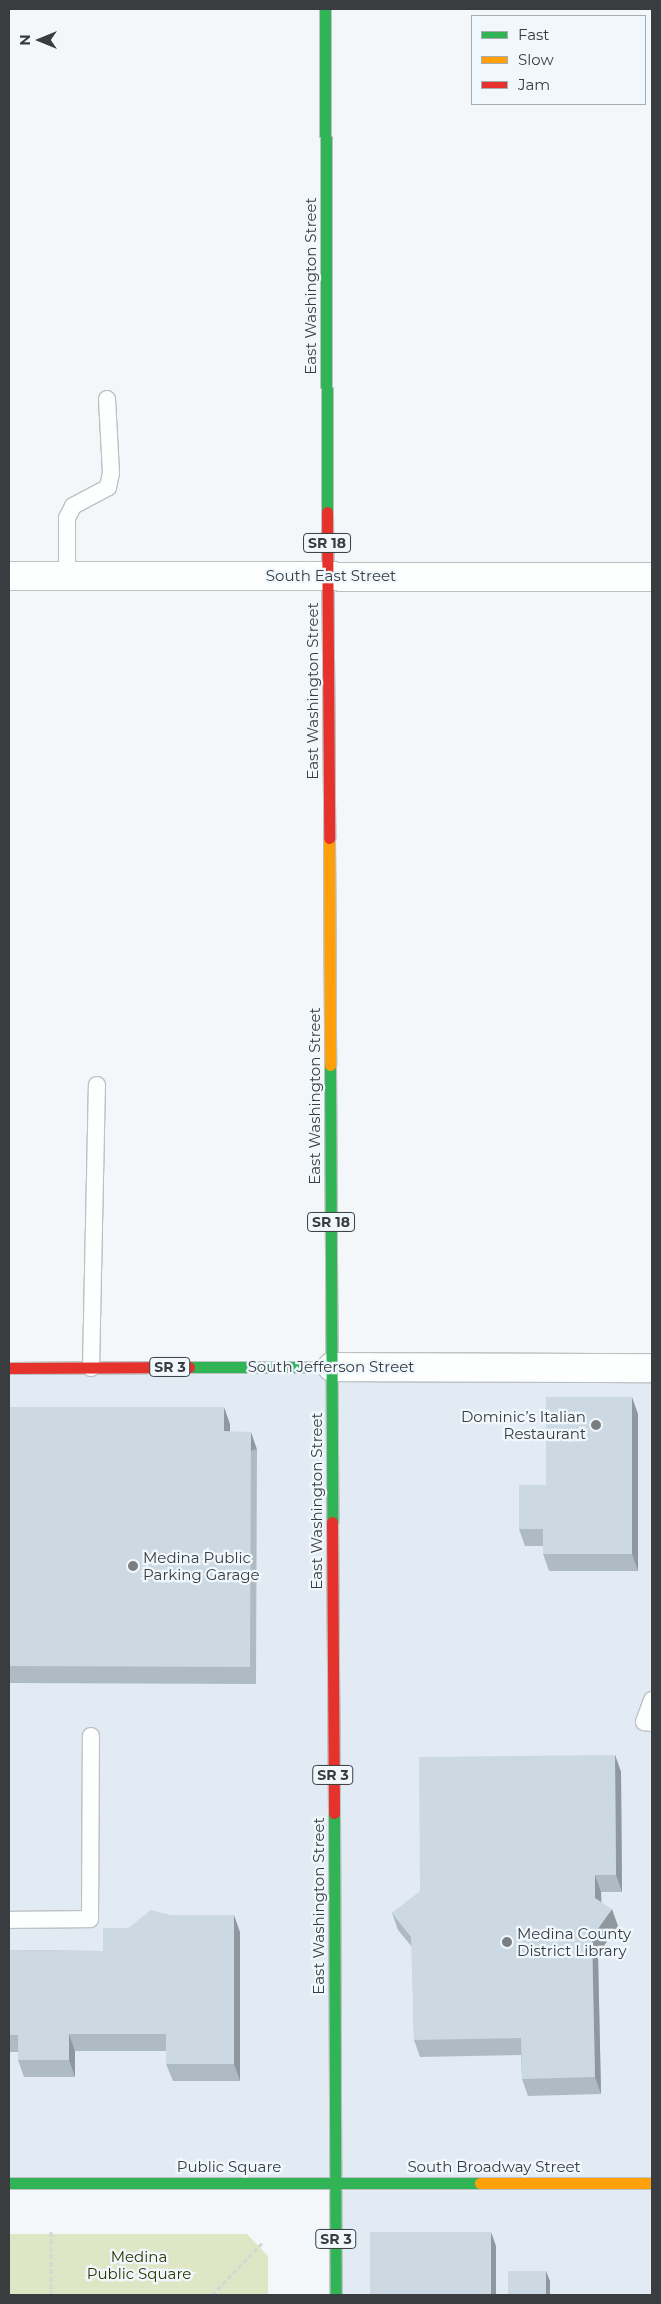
<!DOCTYPE html>
<meta charset="utf-8">
<style>
body{margin:0}
#map{position:relative;width:661px;height:2304px;overflow:hidden;background:#f4f7fa;font-family:Montserrat,sans-serif}
div>[style]{position:absolute}
.built>*{inset:0;background:#e2ebf3}
.green>*{inset:0;background:#dfe6c5}
.path>*{height:3px;margin-top:-1.5px;transform-origin:0;background:repeating-linear-gradient(90deg,#d5d6d6 0 5px,transparent 0 7.5px)}
.roads{filter:drop-shadow(1px 0 #bec1c4) drop-shadow(-1px 0 #bec1c4) drop-shadow(0 1px #bec1c4) drop-shadow(0 -1px #bec1c4)}
.lane>*{height:16px;margin:-8px;padding:0 8px;transform-origin:8px;border-radius:8px;background:#fdfefe}
.street>*{height:28px;margin:-14px;padding:0 14px;transform-origin:14px;border-radius:14px;background:#fdfefe}
.fast>*{height:11px;margin:-5.5px;padding:0 5.5px;transform-origin:5.5px;border-radius:5.5px;background:#30b455}
.slow>*{height:11px;margin:-5.5px;padding:0 5.5px;transform-origin:5.5px;border-radius:5.5px;background:#ff9f0a}
.jam>*{height:11px;margin:-5.5px;padding:0 5.5px;transform-origin:5.5px;border-radius:5.5px;background:#e5322d}
.wall>*{inset:0;background:#afbbc3}
.shaded-wall>*{inset:0;background:#8f989f;transform-origin:0 0}
.building>*{inset:0;background:#ccd9e3;transform-origin:0 0}
.dots>*{width:14px;height:14px;translate:-50% -50%;box-sizing:border-box;border:2px solid #f0f8fe;border-radius:50%}
span{translate:-50% -50%;white-space:nowrap;text-align:center;line-height:1.15;-webkit-text-stroke:4.5px #f0f8fe;paint-order:stroke}
.shield-label span{padding:1px 4px;background:#f0f8fe;border:1px solid;border-radius:4px;-webkit-text-stroke-width:0}
.shield-label{font-size:14px;color:#3a3d40;font-weight:700}
.street-label{font-size:15px;color:#3a3d40}
.poi-label{font-size:15px;color:#3a3d40}
.right{translate:-100% -50%;text-align:right}
.left{translate:0 -50%;text-align:left}
.park-label{font-size:15px;color:#313702}
.frame{position:absolute;inset:0;border:10px solid #3a3d40;pointer-events:none}
.legend{position:absolute;left:471px;top:15px;width:175px;height:90px;box-sizing:border-box;background:#f0f8fe;border:1px solid #a7adb2;margin:0;padding:6px 9px;list-style:none;font-size:15px;color:#3a3d40}
.legend li{display:flex;align-items:center;gap:10px;height:25px}
.legend b{width:25px;border:1px solid #a7adb2}
.north{position:absolute;left:15px;top:15px;width:50px;height:50px;-webkit-text-stroke:4px #f0f8fe;paint-order:stroke;rotate:270deg;font-size:14px;font-weight:700;line-height:20px;text-align:center;color:#3a3d40}
.north::after{content:'';display:block;margin:auto;width:18px;height:22px;background:#3a3d40;clip-path:polygon(50% 0,100% 100%,50% 72%,0 100%)}
</style>
<div id="map">
<div class="built">
<i style="clip-path:polygon(9px 1368px,652px 1368px,652px 2295px,336px 2295px,335px 2183px,9px 2183px)"></i>
</div>
<div class="green">
<i style="clip-path:polygon(9px 2234px,247px 2234px,268px 2256px,268px 2295px,9px 2295px)"></i>
</div>
<div class="path">
<i style="left:51px;top:2231px;width:64px;rotate:90deg"></i>
<i style="left:212px;top:2295px;width:72px;rotate:-46.1deg"></i>
</div>
<div class="roads">
<div class="lane">
<i style="left:67px;top:576px;width:58px;rotate:-90deg"></i>
<i style="left:67px;top:518px;width:13px;rotate:-63deg"></i>
<i style="left:73px;top:506px;width:40px;rotate:-28deg"></i>
<i style="left:108px;top:487px;width:14px;rotate:-78deg"></i>
<i style="left:111px;top:473px;width:74px;rotate:-93.1deg"></i>
<i style="left:91px;top:1368px;width:283px;rotate:-88.8deg"></i>
<i style="left:652px;top:1700px;width:23px;rotate:110deg"></i>
<i style="left:644px;top:1722px;width:8px;rotate:7deg"></i>
<i style="left:9px;top:1920px;width:81px;rotate:-0.7deg"></i>
<i style="left:90px;top:1919px;width:183px;rotate:-89.7deg"></i>
</div>
<div class="street">
<i style="left:9px;top:576px;width:643px;rotate:0.09deg"></i>
<i style="left:332px;top:1367px;width:320px;rotate:0.2deg"></i>
</div>
<div class="fast">
<i style="left:325px;top:9px;width:503px;rotate:89.77deg"></i>
<i style="left:330px;top:1065px;width:457px;rotate:89.7deg"></i>
<i style="left:189px;top:1367px;width:143px"></i>
<i style="left:334px;top:1813px;width:482px;rotate:89.8deg"></i>
<i style="left:9px;top:2183px;width:471px"></i>
</div>
<div class="slow">
<i style="left:329px;top:838px;width:227px;rotate:89.7deg"></i>
<i style="left:480px;top:2183px;width:172px"></i>
</div>
<div class="jam">
<i style="left:327px;top:512px;width:326px;rotate:89.6deg"></i>
<i style="left:9px;top:1368px;width:180px;rotate:-0.3deg"></i>
<i style="left:332px;top:1522px;width:291px;rotate:89.6deg"></i>
</div>
</div>
<div class="wall">
<i style="clip-path:polygon(9px 1407px,230px 1424px,230px 1432px,257px 1449px,256px 1684px,9px 1683px)"></i>
<i style="clip-path:polygon(638px 1414px,638px 1571px,549px 1571px,543px 1554px,543px 1546px,525px 1546px,519px 1529px,546px 1485px)"></i>
<i style="clip-path:polygon(615px 1755px,621px 1772px,622px 1892px,601px 1892px,601px 1902px,618px 1926px,598px 1954px,601px 2094px,528px 2096px,522px 2079px,521px 2055px,420px 2057px,414px 2040px,412px 1947px,398px 1930px,392px 1913px)"></i>
<i style="clip-path:polygon(240px 1932px,240px 2081px,173px 2081px,166px 2064px,166px 2051px,75px 2051px,75px 2077px,24px 2077px,18px 2060px,18px 2052px,9px 2052px,9px 1950px,103px 1951px)"></i>
</div>
<div class="shaded-wall">
<i style="clip-path:polygon(632px 1397px,638px 1414px,638px 1571px,632px 1554px)"></i>
<i style="clip-path:polygon(224px 1407px,230px 1424px,230px 1448px,224px 1431px)"></i>
<i style="left:251px;top:1432px;width:18px;height:235px;rotate:71deg"></i>
<i style="clip-path:polygon(615px 1755px,621px 1772px,622px 1892px,616px 1875px)"></i>
<i style="clip-path:polygon(595px 1875px,601px 1892px,602px 1915px,595px 1898px)"></i>
<i style="clip-path:polygon(612px 1909px,618px 1926px,598px 1954px,601px 2094px,595px 2077px,592px 1937px)"></i>
<i style="clip-path:polygon(234px 1915px,240px 1932px,240px 2081px,234px 2064px)"></i>
<i style="clip-path:polygon(69px 2034px,75px 2051px,75px 2077px,69px 2060px)"></i>
<i style="clip-path:polygon(491px 2232px,496px 2246px,496px 2295px,491px 2295px)"></i>
<i style="clip-path:polygon(546px 2271px,550px 2281px,550px 2295px,546px 2295px)"></i>
</div>
<div class="building">
<i style="clip-path:polygon(546px 1397px,632px 1397px,632px 1554px,543px 1554px,543px 1529px,519px 1529px,519px 1485px,546px 1485px)"></i>
<i style="clip-path:polygon(9px 1407px,224px 1407px,224px 1431px,251px 1432px,250px 1667px,9px 1666px)"></i>
<i style="clip-path:polygon(615px 1755px,616px 1875px,595px 1875px,595px 1898px,612px 1909px,592px 1937px,595px 2077px,522px 2079px,521px 2038px,414px 2040px,411px 1937px,392px 1913px,420px 1891px,419px 1757px)"></i>
<i style="clip-path:polygon(151px 1910px,171px 1915px,234px 1915px,234px 2064px,166px 2064px,166px 2034px,69px 2034px,69px 2060px,18px 2060px,18px 2035px,9px 2035px,9px 1950px,103px 1951px,103px 1928px,128px 1928px)"></i>
<i style="left:370px;top:2232px;width:121px;height:63px"></i>
<i style="left:508px;top:2271px;width:38px;height:24px"></i>
</div>
<div class="dots">
<i style="left:596px;top:1425px;background:#7b7e81"></i>
<i style="left:133px;top:1566px;background:#7b7e81"></i>
<i style="left:507px;top:1942px;background:#7b7e81"></i>
</div>
<div class="shield-label">
<span style="left:327px;top:543px">SR 18</span>
<span style="left:331px;top:1222px">SR 18</span>
<span style="left:170px;top:1367px">SR 3</span>
<span style="left:333px;top:1775px">SR 3</span>
<span style="left:336px;top:2239px">SR 3</span>
</div>
<div class="street-label">
<span style="left:311px;top:286px;rotate:-90deg">East Washington Street</span>
<span style="left:331px;top:576px">South East Street</span>
<span style="left:313px;top:691px;rotate:-90deg">East Washington Street</span>
<span style="left:315px;top:1096px;rotate:-90deg">East Washington Street</span>
<span style="left:331px;top:1367px">South Jefferson Street</span>
<span style="left:317px;top:1501px;rotate:-90deg">East Washington Street</span>
<span style="left:319px;top:1906px;rotate:-90deg">East Washington Street</span>
<span style="left:229px;top:2167px">Public Square</span>
<span style="left:494px;top:2167px">South Broadway Street</span>
</div>
<div class="poi-label">
<span class="right" style="left:586px;top:1425px">Dominic’s Italian<br>Restaurant</span>
<span class="left" style="left:143px;top:1566px">Medina Public<br>Parking Garage</span>
<span class="left" style="left:517px;top:1942px">Medina County<br>District Library</span>
</div>
<div class="park-label">
<span style="left:139px;top:2265px">Medina<br>Public Square</span>
</div>
<div class="frame"></div>
<ul class="legend">
<li><b style="height:6px;background:#30b455"></b>Fast</li>
<li><b style="height:6px;background:#ff9f0a"></b>Slow</li>
<li><b style="height:6px;background:#e5322d"></b>Jam</li>
</ul>
<div class="north">N</div>
</div>
